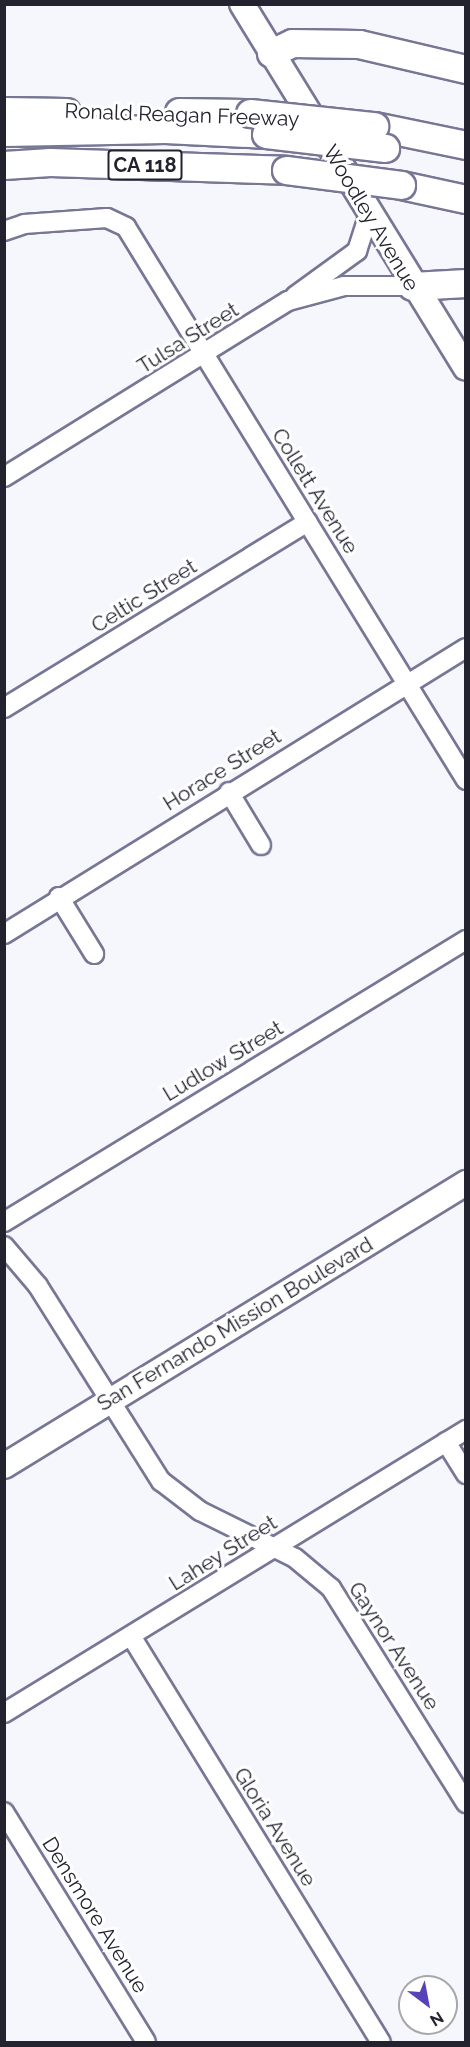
<!DOCTYPE html>
<style>
body{margin:0}
#map{position:relative;width:470px;height:2047px;overflow:hidden;background:#f6f6fd;font-family:Raleway,sans-serif}
div>[style]{position:absolute}
.roads{filter:drop-shadow(2px 0 #777795) drop-shadow(-2px 0 #777795) drop-shadow(0 2px #777795) drop-shadow(0 -2px #777795)}
.minor>*{height:18px;margin:-9px;padding:0 9px;transform-origin:9px;border-radius:9px;background:#fff}
.major>*{height:24px;margin:-12px;padding:0 12px;transform-origin:12px;border-radius:12px;background:#fff}
.highway>*{height:27px;margin:-13.5px;padding:0 13.5px;transform-origin:13.5px;border-radius:13.5px;background:#fff}
.bridges{filter:drop-shadow(2px 0 #777795) drop-shadow(-2px 0 #777795) drop-shadow(0 2px #777795) drop-shadow(0 -2px #777795)}
.highway-bridge>*{height:27px;margin:-13.5px;padding:0 13.5px;transform-origin:13.5px;border-radius:13.5px;background:#fff}
span{translate:-50% -50%;white-space:nowrap;text-align:center;line-height:1.15;-webkit-text-stroke:6px #fff;paint-order:stroke}
.shield-label span{padding:2px 4px;background:#fff;border:2px solid;border-radius:4px;-webkit-text-stroke-width:0}
.shield-label{font-size:20px;color:#23232f;font-weight:700}
.street-label{font-size:21px;color:#23232f}
.frame{position:absolute;inset:0;border:6px solid #23232f;pointer-events:none}
.north{position:absolute;left:398px;top:1975px;width:60px;height:60px;box-sizing:border-box;background:#fff;border:2px solid #a7a7ac;border-radius:50%;rotate:148deg;font-size:16px;font-weight:700;line-height:24px;text-align:center;color:#23232f}
.north::after{content:'';display:block;margin:auto;width:21px;height:27px;background:#5742ba;clip-path:polygon(50% 0,100% 100%,50% 72%,0 100%)}
</style>
<div id="map">
<div class="roads">
<div class="minor">
<i style="left:4px;top:231px;width:21px;rotate:-19deg"></i>
<i style="left:24px;top:224px;width:83px;rotate:-4.1deg"></i>
<i style="left:107px;top:218px;width:21px;rotate:25deg"></i>
<i style="left:126px;top:227px;width:649px;rotate:58.42deg"></i>
<i style="left:295px;top:296px;width:77px;rotate:-36deg"></i>
<i style="left:357px;top:251px;width:38px;rotate:-72deg"></i>
<i style="left:4px;top:477px;width:334px;rotate:-31.8deg"></i>
<i style="left:288px;top:301px;width:58px;rotate:-15deg"></i>
<i style="left:344px;top:286px;width:68px"></i>
<i style="left:4px;top:708px;width:356px;rotate:-31.5deg"></i>
<i style="left:229px;top:792px;width:62px;rotate:58.9deg"></i>
<i style="left:59px;top:897px;width:67px;rotate:58.4deg"></i>
<i style="left:4px;top:934px;width:543px;rotate:-31.76deg"></i>
<i style="left:4px;top:1222px;width:541px;rotate:-31.4deg"></i>
<i style="left:4px;top:1246px;width:52px;rotate:49.6deg"></i>
<i style="left:38px;top:1286px;width:231px;rotate:57.8deg"></i>
<i style="left:161px;top:1481px;width:49px;rotate:37.6deg"></i>
<i style="left:200px;top:1511px;width:106px;rotate:26.3deg"></i>
<i style="left:295px;top:1558px;width:47px;rotate:39.8deg"></i>
<i style="left:331px;top:1588px;width:254px;rotate:57.9deg"></i>
<i style="left:446px;top:1442px;width:38px;rotate:58deg"></i>
<i style="left:131px;top:1636px;width:477px;rotate:58.4deg"></i>
<i style="left:4px;top:1713px;width:542px;rotate:-31.49deg"></i>
<i style="left:4px;top:1812px;width:270px;rotate:58.3deg"></i>
</div>
<div class="major">
<i style="left:242px;top:4px;width:427px;rotate:58.4deg"></i>
<i style="left:4px;top:1466px;width:542px;rotate:-31.49deg"></i>
</div>
<div class="highway">
<i style="left:271px;top:53px;width:23px;rotate:-25deg"></i>
<i style="left:292px;top:43px;width:67px;rotate:0.9deg"></i>
<i style="left:359px;top:44px;width:110px;rotate:13.2deg"></i>
<i style="left:4px;top:111px;width:62px;rotate:0.9deg"></i>
<i style="left:179px;top:112px;width:71px;rotate:0.8deg"></i>
<i style="left:374px;top:126px;width:94px;rotate:11.7deg"></i>
<i style="left:4px;top:132px;width:161px;rotate:-1.1deg"></i>
<i style="left:165px;top:129px;width:101px;rotate:2.8deg"></i>
<i style="left:4px;top:165px;width:46px;rotate:-3.7deg"></i>
<i style="left:50px;top:162px;width:236px;rotate:1.9deg"></i>
<i style="left:401px;top:185px;width:66px;rotate:12.2deg"></i>
<i style="left:412px;top:286px;width:54px;rotate:-3.2deg"></i>
</div>
</div>
<div class="bridges">
<div class="highway-bridge">
<i style="left:250px;top:113px;width:125px;rotate:6deg"></i>
<i style="left:266px;top:134px;width:120px;rotate:6.7deg"></i>
<i style="left:286px;top:170px;width:116px;rotate:7.4deg"></i>
</div>
</div>
<div class="shield-label">
<span style="left:145px;top:165px">CA 118</span>
</div>
<div class="street-label">
<span style="left:182px;top:115px;rotate:2deg">Ronald Reagan Freeway</span>
<span style="left:371px;top:218px;rotate:59deg">Woodley Avenue</span>
<span style="left:188px;top:338px;rotate:-32deg">Tulsa Street</span>
<span style="left:315px;top:491px;rotate:58deg">Collett Avenue</span>
<span style="left:144px;top:596px;rotate:-32deg">Celtic Street</span>
<span style="left:222px;top:770px;rotate:-32deg">Horace Street</span>
<span style="left:223px;top:1061px;rotate:-31deg">Ludlow Street</span>
<span style="left:235px;top:1324px;rotate:-31deg">San Fernando Mission Boulevard</span>
<span style="left:223px;top:1553px;rotate:-32deg">Lahey Street</span>
<span style="left:394px;top:1646px;rotate:57deg">Gaynor Avenue</span>
<span style="left:275px;top:1827px;rotate:58deg">Gloria Avenue</span>
<span style="left:95px;top:1915px;rotate:58deg">Densmore Avenue</span>
</div>
<div class="frame"></div>
<div class="north">N</div>
</div>
